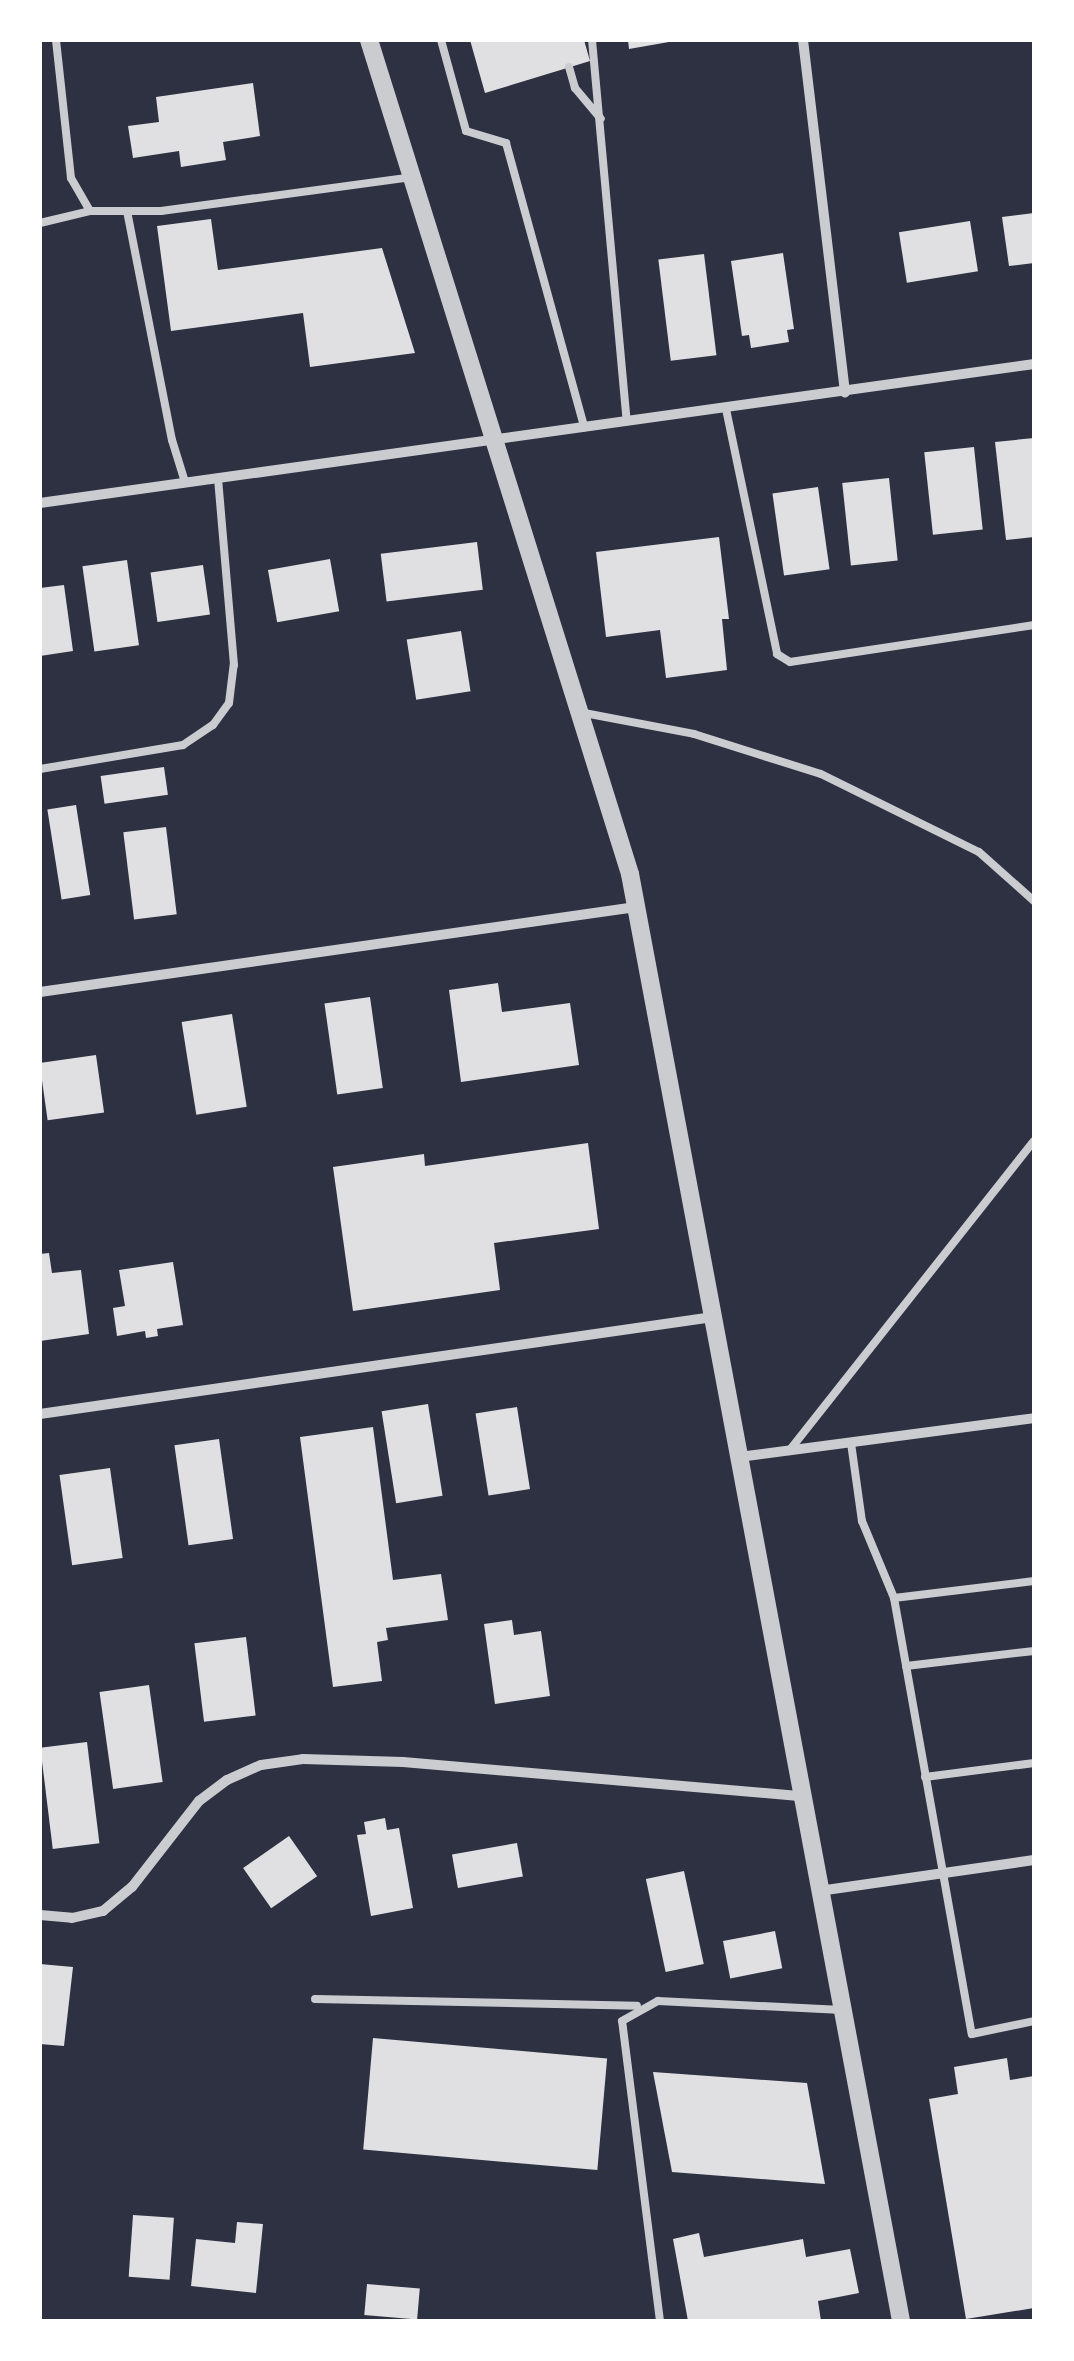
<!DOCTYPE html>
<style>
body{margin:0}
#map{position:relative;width:1074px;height:2361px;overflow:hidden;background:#2d3142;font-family:"Archivo Narrow",sans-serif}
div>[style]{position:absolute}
.building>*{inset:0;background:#e0e0e3;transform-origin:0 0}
.service>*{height:8px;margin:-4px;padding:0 4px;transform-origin:4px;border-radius:4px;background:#caccd0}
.minor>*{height:10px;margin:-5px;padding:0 5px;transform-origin:5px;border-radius:5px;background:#caccd0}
.tertiary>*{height:18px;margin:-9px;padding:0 9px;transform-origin:9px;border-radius:9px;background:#caccd0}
span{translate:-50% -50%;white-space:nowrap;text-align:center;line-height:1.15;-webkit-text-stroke:10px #fff;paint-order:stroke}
.frame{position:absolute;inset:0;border:42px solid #fff;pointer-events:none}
</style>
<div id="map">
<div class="building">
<i style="clip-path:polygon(470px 40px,584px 40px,590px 61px,485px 93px)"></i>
<i style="clip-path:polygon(628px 40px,669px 40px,669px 42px,629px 49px)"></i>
<i style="clip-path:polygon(253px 83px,260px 136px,223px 142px,226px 160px,181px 167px,179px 151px,133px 158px,128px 126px,159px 122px,156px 97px)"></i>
<i style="clip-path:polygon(1034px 213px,1034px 263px,1009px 266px,1002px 217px)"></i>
<i style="clip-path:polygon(211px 219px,218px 270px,382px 248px,415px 353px,310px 367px,303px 313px,171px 331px,157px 226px)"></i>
<i style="left:970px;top:221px;width:51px;height:72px;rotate:81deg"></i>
<i style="clip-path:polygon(783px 253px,794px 329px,787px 330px,789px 342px,751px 348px,749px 335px,742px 336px,731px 261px)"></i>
<i style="left:704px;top:254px;width:102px;height:46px;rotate:83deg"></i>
<i style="clip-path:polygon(1034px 438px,1034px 537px,1006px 540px,995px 442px)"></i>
<i style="left:974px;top:447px;width:83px;height:50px;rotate:84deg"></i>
<i style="left:889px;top:478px;width:83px;height:47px;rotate:84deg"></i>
<i style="left:818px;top:487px;width:83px;height:46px;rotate:82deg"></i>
<i style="clip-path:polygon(719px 537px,729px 619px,722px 619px,727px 670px,666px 678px,660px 630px,606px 637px,596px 552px)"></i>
<i style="left:477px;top:542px;width:48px;height:97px;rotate:83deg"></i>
<i style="left:330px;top:559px;width:53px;height:63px;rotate:80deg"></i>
<i style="left:127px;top:560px;width:86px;height:45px;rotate:82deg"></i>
<i style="left:203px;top:565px;width:50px;height:53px;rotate:82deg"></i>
<i style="clip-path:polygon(64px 585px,73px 651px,40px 656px,40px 588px)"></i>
<i style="left:461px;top:631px;width:61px;height:55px;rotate:81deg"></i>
<i style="left:164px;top:767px;width:28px;height:64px;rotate:82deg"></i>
<i style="left:76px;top:805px;width:91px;height:29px;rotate:81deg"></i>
<i style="left:166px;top:827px;width:88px;height:43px;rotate:83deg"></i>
<i style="clip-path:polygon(498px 983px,502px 1012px,570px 1003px,579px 1065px,461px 1082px,449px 990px)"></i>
<i style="left:370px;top:997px;width:92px;height:46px;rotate:82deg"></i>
<i style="left:232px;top:1014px;width:94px;height:51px;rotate:81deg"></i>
<i style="left:96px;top:1055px;width:58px;height:57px;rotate:82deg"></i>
<i style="clip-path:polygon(588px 1143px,599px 1229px,494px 1243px,500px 1290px,353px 1311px,333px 1167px,424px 1154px,425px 1166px)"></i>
<i style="clip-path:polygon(49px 1253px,52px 1273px,81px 1270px,89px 1334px,40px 1341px,40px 1254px)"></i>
<i style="clip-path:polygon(173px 1262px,183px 1325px,157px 1329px,158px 1336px,146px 1338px,145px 1331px,117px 1336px,113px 1308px,125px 1306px,119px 1270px)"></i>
<i style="left:428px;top:1404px;width:93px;height:47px;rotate:81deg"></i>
<i style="left:517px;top:1407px;width:83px;height:42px;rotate:81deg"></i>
<i style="clip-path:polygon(373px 1427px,393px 1580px,441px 1574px,448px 1620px,386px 1628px,388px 1640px,377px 1642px,382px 1681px,333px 1687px,300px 1437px)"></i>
<i style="left:219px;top:1439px;width:101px;height:45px;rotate:82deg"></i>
<i style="left:110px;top:1468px;width:91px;height:51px;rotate:82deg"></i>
<i style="clip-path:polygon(512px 1620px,514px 1635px,541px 1631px,550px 1696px,495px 1704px,484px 1624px)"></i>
<i style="left:246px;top:1637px;width:79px;height:52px;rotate:83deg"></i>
<i style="left:149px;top:1685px;width:98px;height:50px;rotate:82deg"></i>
<i style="left:87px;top:1742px;width:102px;height:47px;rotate:83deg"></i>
<i style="clip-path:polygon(385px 1818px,387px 1830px,399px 1828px,413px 1908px,371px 1916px,357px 1835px,366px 1834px,364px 1822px)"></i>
<i style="left:289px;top:1836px;width:49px;height:56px;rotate:55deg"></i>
<i style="left:517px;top:1843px;width:34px;height:66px;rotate:80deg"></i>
<i style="left:684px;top:1871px;width:95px;height:39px;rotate:78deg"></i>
<i style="left:775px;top:1931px;width:38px;height:53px;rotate:79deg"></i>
<i style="clip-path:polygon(40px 1964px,73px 1967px,64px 2046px,40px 2044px)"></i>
<i style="left:373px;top:2038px;width:235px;height:112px;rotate:5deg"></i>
<i style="clip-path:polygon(1007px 2058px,1010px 2080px,1034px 2076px,1034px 2308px,966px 2319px,929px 2099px,958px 2094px,954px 2067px)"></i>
<i style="clip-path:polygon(653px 2072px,807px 2083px,825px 2184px,672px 2172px)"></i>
<i style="left:133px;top:2215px;width:41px;height:62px;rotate:4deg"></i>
<i style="clip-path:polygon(237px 2222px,263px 2224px,256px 2293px,191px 2286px,196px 2239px,235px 2243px)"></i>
<i style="clip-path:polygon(699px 2233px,704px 2257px,803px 2239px,806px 2257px,850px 2249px,859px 2293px,818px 2301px,821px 2321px,688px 2321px,673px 2239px)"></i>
<i style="left:367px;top:2284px;width:53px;height:31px;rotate:5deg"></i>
</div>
<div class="service">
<i style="left:56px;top:40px;width:139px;rotate:83.8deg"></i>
<i style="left:71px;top:178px;width:38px;rotate:60deg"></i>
<i style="left:441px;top:40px;width:94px;rotate:74.6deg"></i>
<i style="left:466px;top:131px;width:42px;rotate:16.7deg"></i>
<i style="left:506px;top:143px;width:295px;rotate:74.6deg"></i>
<i style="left:592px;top:40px;width:383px;rotate:84.8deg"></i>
<i style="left:569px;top:67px;width:22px;rotate:74deg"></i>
<i style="left:575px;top:88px;width:40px;rotate:50deg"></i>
<i style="left:127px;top:211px;width:233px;rotate:78.9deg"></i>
<i style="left:172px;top:440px;width:44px;rotate:72.8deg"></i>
<i style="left:40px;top:223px;width:51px;rotate:-13.5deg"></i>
<i style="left:90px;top:211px;width:71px"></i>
<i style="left:161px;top:211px;width:253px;rotate:-7.7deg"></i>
<i style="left:726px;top:409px;width:250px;rotate:78.2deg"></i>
<i style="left:777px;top:654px;width:15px;rotate:32deg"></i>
<i style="left:790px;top:662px;width:247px;rotate:-8.6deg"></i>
<i style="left:579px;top:712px;width:117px;rotate:10.8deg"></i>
<i style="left:694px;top:734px;width:133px;rotate:17.5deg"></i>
<i style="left:821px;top:774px;width:176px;rotate:26.3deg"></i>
<i style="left:979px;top:852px;width:74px;rotate:41.7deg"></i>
<i style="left:40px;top:769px;width:145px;rotate:-9.5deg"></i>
<i style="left:183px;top:745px;width:36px;rotate:-34deg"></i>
<i style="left:213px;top:725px;width:27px;rotate:-54deg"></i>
<i style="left:229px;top:703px;width:38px;rotate:-83deg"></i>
<i style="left:234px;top:665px;width:188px;rotate:-94.9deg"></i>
<i style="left:851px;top:1443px;width:79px;rotate:82deg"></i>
<i style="left:862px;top:1521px;width:83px;rotate:67.4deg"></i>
<i style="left:894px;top:1598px;width:443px;rotate:79.9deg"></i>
<i style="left:972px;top:2034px;width:63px;rotate:-11.8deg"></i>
<i style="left:789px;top:1451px;width:395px;rotate:-51.7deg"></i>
<i style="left:894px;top:1598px;width:141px;rotate:-6.9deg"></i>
<i style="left:906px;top:1666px;width:129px;rotate:-6.7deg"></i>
<i style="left:925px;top:1777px;width:110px;rotate:-7.3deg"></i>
<i style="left:315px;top:1999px;width:322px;rotate:1.2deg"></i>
<i style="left:660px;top:2321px;width:302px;rotate:-97.2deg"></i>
<i style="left:622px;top:2021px;width:41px;rotate:-29.1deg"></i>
<i style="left:658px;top:2001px;width:184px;rotate:2.8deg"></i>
</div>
<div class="minor">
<i style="left:803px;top:40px;width:355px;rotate:83.2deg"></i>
<i style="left:40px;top:503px;width:1004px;rotate:-7.96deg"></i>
<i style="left:40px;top:992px;width:602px;rotate:-8.12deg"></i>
<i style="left:40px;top:1414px;width:680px;rotate:-8.2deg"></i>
<i style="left:739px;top:1457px;width:298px;rotate:-7.5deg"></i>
<i style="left:819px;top:1891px;width:217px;rotate:-8.2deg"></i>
<i style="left:40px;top:1915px;width:32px;rotate:5deg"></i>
<i style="left:72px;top:1918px;width:32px;rotate:-13deg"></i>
<i style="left:103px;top:1911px;width:38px;rotate:-40deg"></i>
<i style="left:132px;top:1887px;width:109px;rotate:-52.1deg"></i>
<i style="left:199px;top:1801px;width:35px;rotate:-37deg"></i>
<i style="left:227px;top:1780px;width:37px;rotate:-24deg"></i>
<i style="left:261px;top:1765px;width:42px;rotate:-8.1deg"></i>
<i style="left:303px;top:1759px;width:100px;rotate:1.7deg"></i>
<i style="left:403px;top:1762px;width:400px;rotate:4.9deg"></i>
</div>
<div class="tertiary">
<i style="left:369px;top:40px;width:874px;rotate:72.62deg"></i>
<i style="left:630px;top:874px;width:1472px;rotate:79.39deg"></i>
</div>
<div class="frame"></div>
</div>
